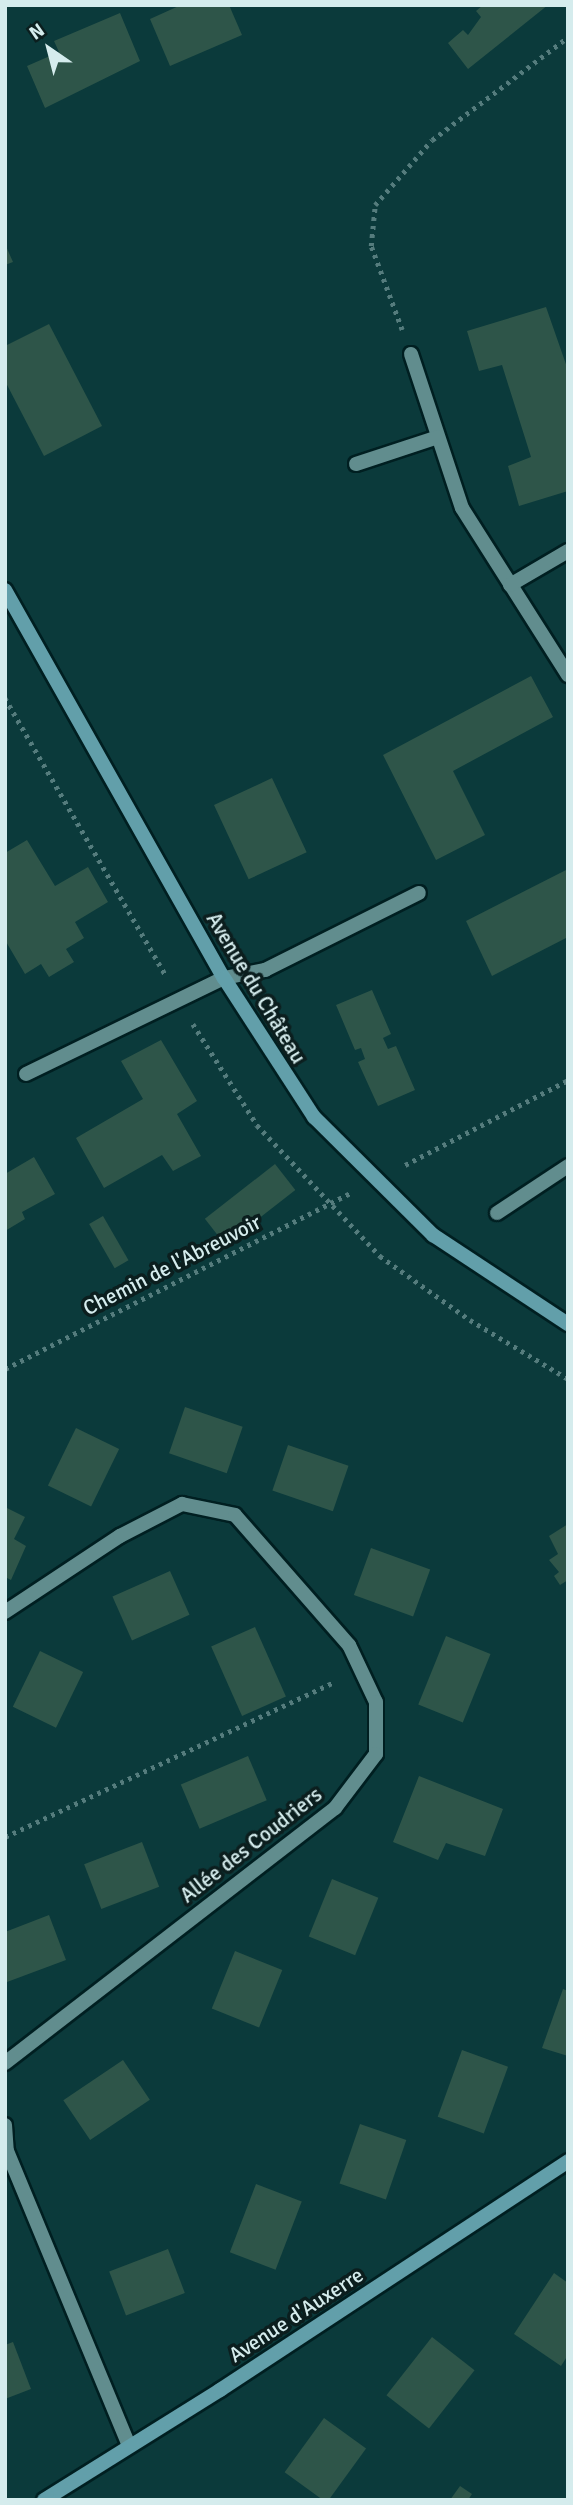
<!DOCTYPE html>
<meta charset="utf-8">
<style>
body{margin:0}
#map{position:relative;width:573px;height:2505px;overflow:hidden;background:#0b3a3b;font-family:Signika,sans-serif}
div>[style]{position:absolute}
.building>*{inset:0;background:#2e5549;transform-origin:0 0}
.path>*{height:4.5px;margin-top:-2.25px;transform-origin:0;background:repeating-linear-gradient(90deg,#557c7d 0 3.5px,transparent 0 8.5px)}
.roads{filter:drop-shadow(2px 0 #001f21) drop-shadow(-2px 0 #001f21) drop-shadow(0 2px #001f21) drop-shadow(0 -2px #001f21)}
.lane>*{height:14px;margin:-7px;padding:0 7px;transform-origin:7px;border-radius:7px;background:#618d8e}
.street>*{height:14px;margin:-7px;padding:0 7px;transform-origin:7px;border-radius:7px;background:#618d8e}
.secondary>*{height:14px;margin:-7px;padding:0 7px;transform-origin:7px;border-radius:7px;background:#629faa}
span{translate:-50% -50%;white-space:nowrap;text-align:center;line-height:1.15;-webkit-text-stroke:7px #0b1e1e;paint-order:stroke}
.street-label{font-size:21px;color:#d5eced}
.frame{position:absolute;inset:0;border:7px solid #d5eced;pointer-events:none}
.north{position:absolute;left:14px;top:14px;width:70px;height:70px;-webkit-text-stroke:5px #0b1e1e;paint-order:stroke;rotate:325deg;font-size:19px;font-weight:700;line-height:28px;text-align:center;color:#d5eced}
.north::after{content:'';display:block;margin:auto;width:24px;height:32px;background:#d5eced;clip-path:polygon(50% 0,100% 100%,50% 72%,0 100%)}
</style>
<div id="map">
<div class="building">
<i style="clip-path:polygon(181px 5px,229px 5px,242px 35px,170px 66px,150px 19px)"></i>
<i style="clip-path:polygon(483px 5px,548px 5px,468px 69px,448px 43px,463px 30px,468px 35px,481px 17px,476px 11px)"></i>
<i style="clip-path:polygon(120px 13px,140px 61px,45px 108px,27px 66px,59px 52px,54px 41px)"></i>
<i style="clip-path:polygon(5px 244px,13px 262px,5px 265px)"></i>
<i style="clip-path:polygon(546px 307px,568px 370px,568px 491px,519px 506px,508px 466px,531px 457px,502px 365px,479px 371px,467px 331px)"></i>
<i style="clip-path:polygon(49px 324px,102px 426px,44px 456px,5px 381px,5px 346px)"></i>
<i style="clip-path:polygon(531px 676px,553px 717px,453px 771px,485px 835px,436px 860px,383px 755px)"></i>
<i style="left:272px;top:778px;width:82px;height:64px;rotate:65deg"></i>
<i style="clip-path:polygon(27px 840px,55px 886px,88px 867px,108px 902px,75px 922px,84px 938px,66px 949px,74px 962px,49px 977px,41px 964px,25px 974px,5px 940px,5px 853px)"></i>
<i style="clip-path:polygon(568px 869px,568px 937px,492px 976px,466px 921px)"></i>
<i style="clip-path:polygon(372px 990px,391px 1034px,383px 1038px,388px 1049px,396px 1046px,415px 1090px,378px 1106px,358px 1062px,365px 1059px,361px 1048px,355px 1050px,336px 1005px)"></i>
<i style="clip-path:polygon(161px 1040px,197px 1101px,177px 1114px,201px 1156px,173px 1171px,162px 1155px,104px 1188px,76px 1138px,143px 1099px,121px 1061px)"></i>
<i style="clip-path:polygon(34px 1157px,55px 1194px,22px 1212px,25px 1219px,5px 1231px,5px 1174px)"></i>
<i style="left:275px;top:1164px;width:33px;height:89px;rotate:52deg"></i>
<i style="left:103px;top:1216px;width:51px;height:16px;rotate:60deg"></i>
<i style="left:185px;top:1407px;width:61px;height:49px;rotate:19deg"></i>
<i style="left:76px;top:1428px;width:48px;height:64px;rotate:26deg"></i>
<i style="left:288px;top:1445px;width:64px;height:48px;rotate:19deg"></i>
<i style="clip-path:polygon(5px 1507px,25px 1517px,14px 1539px,26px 1546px,11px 1580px,5px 1577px)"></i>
<i style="clip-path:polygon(568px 1524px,568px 1580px,560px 1585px,554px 1576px,559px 1572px,549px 1560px,558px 1554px,549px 1536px)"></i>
<i style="left:371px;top:1548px;width:63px;height:50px;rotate:20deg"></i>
<i style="left:170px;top:1571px;width:48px;height:63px;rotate:66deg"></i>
<i style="left:255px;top:1627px;width:76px;height:48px;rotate:66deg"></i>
<i style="left:446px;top:1636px;width:48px;height:74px;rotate:22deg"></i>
<i style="left:40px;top:1651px;width:48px;height:62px;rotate:26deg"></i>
<i style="left:248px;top:1756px;width:48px;height:73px;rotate:67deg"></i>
<i style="clip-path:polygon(419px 1776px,503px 1809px,485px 1856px,446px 1843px,438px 1860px,393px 1842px)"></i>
<i style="left:142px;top:1842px;width:48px;height:62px;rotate:69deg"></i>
<i style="left:332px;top:1879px;width:50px;height:62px;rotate:22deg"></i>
<i style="clip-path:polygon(49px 1915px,66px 1960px,7px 1982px,5px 1932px)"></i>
<i style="left:235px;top:1951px;width:51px;height:62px;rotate:22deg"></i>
<i style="clip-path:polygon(563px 1989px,568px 1991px,568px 2056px,542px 2048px)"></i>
<i style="left:462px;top:2050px;width:49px;height:71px;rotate:20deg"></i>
<i style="left:123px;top:2060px;width:48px;height:72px;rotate:56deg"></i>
<i style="left:360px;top:2124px;width:49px;height:63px;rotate:19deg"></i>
<i style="left:256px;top:2184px;width:49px;height:73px;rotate:21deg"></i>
<i style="left:168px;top:2249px;width:47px;height:63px;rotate:69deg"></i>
<i style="clip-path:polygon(554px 2273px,568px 2283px,568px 2355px,561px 2366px,514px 2334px)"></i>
<i style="left:432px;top:2337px;width:54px;height:74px;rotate:38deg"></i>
<i style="clip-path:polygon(13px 2342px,31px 2389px,5px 2399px,5px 2345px)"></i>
<i style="left:324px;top:2418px;width:52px;height:67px;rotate:36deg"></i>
<i style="clip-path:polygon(460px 2486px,472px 2494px,468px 2500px,450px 2500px)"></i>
</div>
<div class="path">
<i style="left:402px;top:330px;width:90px;rotate:-110.3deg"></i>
<i style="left:371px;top:246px;width:41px;rotate:-84.4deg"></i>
<i style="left:375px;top:205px;width:86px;rotate:-48.8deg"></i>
<i style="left:432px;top:140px;width:171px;rotate:-37.1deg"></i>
<i style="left:5px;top:698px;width:321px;rotate:59.9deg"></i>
<i style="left:193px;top:1024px;width:120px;rotate:57.6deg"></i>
<i style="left:257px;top:1125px;width:180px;rotate:46.8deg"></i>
<i style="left:380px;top:1256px;width:110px;rotate:35.4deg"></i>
<i style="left:470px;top:1320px;width:114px;rotate:31deg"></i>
<i style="left:405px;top:1165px;width:184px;rotate:-27.5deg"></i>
<i style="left:5px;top:1369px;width:387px;rotate:-27deg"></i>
<i style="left:5px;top:1837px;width:365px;rotate:-25.2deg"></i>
</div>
<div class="roads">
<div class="lane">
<i style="left:411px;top:354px;width:162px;rotate:71.7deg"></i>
<i style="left:462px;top:508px;width:198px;rotate:57.6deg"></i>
<i style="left:356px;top:464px;width:86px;rotate:-18.2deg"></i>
<i style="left:510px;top:585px;width:67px;rotate:-30.4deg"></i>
<i style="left:224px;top:978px;width:42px;rotate:-11deg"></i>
<i style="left:265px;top:970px;width:172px;rotate:-26.6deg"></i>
<i style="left:497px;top:1213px;width:85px;rotate:-33.5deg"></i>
</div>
<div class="street">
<i style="left:26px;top:1074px;width:220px;rotate:-25.9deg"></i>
<i style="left:5px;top:1612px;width:138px;rotate:-33.5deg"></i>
<i style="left:120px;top:1536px;width:70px;rotate:-27.3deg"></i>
<i style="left:182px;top:1504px;width:54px;rotate:11.7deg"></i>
<i style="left:235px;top:1515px;width:173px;rotate:48.8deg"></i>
<i style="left:349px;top:1645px;width:63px;rotate:64.7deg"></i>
<i style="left:376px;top:1702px;width:52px;rotate:90deg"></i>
<i style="left:376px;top:1754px;width:68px;rotate:127.2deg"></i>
<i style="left:335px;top:1808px;width:417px;rotate:142.3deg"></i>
<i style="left:5px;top:2125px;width:26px;rotate:86deg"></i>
<i style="left:7px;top:2151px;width:319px;rotate:67.5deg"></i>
</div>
<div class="secondary">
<i style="left:5px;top:590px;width:446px;rotate:60.6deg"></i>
<i style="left:224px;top:978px;width:166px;rotate:57.1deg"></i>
<i style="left:314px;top:1117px;width:168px;rotate:44.8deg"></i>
<i style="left:433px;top:1235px;width:162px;rotate:33.4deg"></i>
<i style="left:44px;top:2500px;width:208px;rotate:-32deg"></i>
<i style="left:220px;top:2390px;width:417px;rotate:-33.3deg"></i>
</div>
</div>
<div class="street-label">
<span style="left:256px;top:988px;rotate:59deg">Avenue du Château</span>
<span style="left:172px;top:1265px;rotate:-27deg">Chemin de l'Abreuvoir</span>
<span style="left:251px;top:1845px;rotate:-38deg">Allée des Coudriers</span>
<span style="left:296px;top:2315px;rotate:-33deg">Avenue d'Auxerre</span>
</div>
<div class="frame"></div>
<div class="north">N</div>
</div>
